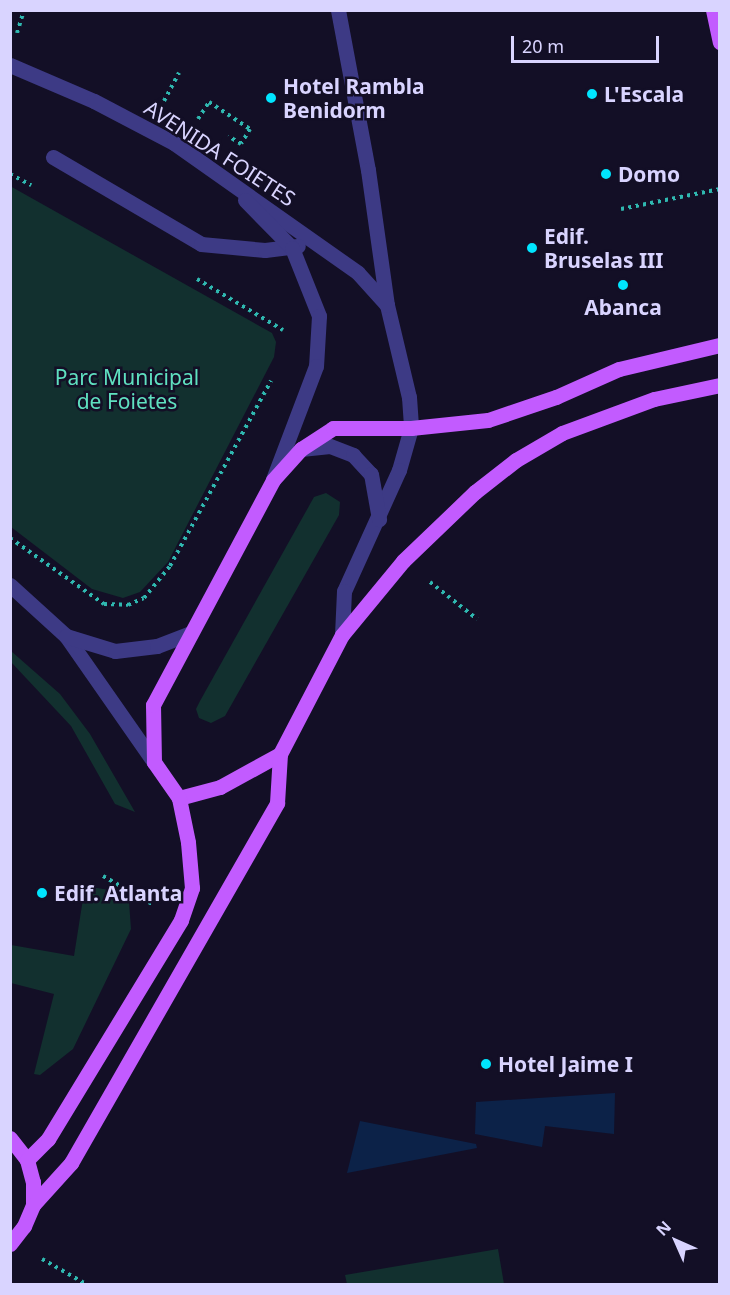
<!DOCTYPE html>
<style>
body{margin:0}
#map{position:relative;width:730px;height:1295px;overflow:hidden;background:#130f26;font-family:"Noto Sans",sans-serif}
div>[style]{position:absolute}
.green>*{inset:0;background:#12302f}
.water>*{inset:0;background:#0c2248}
.path>*{height:4px;margin-top:-2px;transform-origin:0;background:repeating-linear-gradient(90deg,#2fb8b0 0 3px,transparent 0 7.5px)}
.minor>*{height:15px;margin:-7.5px;padding:0 7.5px;transform-origin:7.5px;border-radius:7.5px;background:#3d3a85}
.major>*{height:15px;margin:-7.5px;padding:0 7.5px;transform-origin:7.5px;border-radius:7.5px;background:#c25bff}
.dots>*{width:16px;height:16px;translate:-50% -50%;box-sizing:border-box;border:3px solid #130f26;border-radius:50%}
span{translate:-50% -50%;white-space:nowrap;text-align:center;line-height:1.15;-webkit-text-stroke:5px #130f26;paint-order:stroke}
.poi-label{font-size:21px;color:#d9d4ff;font-weight:700}
.left{translate:0 -50%;text-align:left}
.street-label{font-size:21px;color:#d9d4ff}
.park-label{font-size:21px;color:#5fe0c0}
.frame{position:absolute;inset:0;border:12px solid #d9d4ff;pointer-events:none}
.north{position:absolute;left:646px;top:1211px;width:60px;height:60px;-webkit-text-stroke:4px #130f26;paint-order:stroke;rotate:315deg;font-size:16px;font-weight:700;line-height:24px;text-align:center;color:#d9d4ff}
.north::after{content:'';display:block;margin:auto;width:21px;height:27px;background:#d9d4ff;clip-path:polygon(50% 0,100% 100%,50% 72%,0 100%)}
.scale{position:absolute;left:511px;top:36px;width:148px;height:27px;box-sizing:border-box;border:3px solid #d9d4ff;border-top:0;padding-left:8px;font-size:18px;line-height:21px;white-space:nowrap;color:#d9d4ff;-webkit-text-stroke:4px #130f26;paint-order:stroke}
</style>
<div id="map">
<div class="green">
<i style="clip-path:polygon(10px 186px,272px 333px,276px 342px,274px 357px,168px 562px,140px 592px,123px 598px,92px 589px,11px 527px)"></i>
<i style="clip-path:polygon(326px 493px,340px 502px,339px 515px,225px 716px,211px 723px,199px 718px,196px 709px,200px 701px,314px 497px)"></i>
<i style="clip-path:polygon(11px 651px,60px 694px,90px 734px,135px 812px,115px 804px,71px 726px,11px 662px)"></i>
<i style="clip-path:polygon(85px 886px,121px 892px,129px 902px,131px 929px,73px 1049px,40px 1075px,34px 1074px,54px 994px,11px 983px,11px 945px,74px 956px)"></i>
<i style="clip-path:polygon(498px 1249px,504px 1284px,347px 1284px,345px 1275px)"></i>
</div>
<div class="water">
<i style="clip-path:polygon(615px 1093px,614px 1134px,545px 1126px,542px 1147px,475px 1134px,476px 1102px)"></i>
<i style="clip-path:polygon(360px 1121px,476px 1144px,477px 1148px,347px 1173px)"></i>
</div>
<div class="path">
<i style="left:17px;top:33px;width:24px;rotate:-73deg"></i>
<i style="left:164px;top:101px;width:32px;rotate:-62deg"></i>
<i style="left:198px;top:119px;width:20px;rotate:-57deg"></i>
<i style="left:209px;top:102px;width:49px;rotate:33.4deg"></i>
<i style="left:250px;top:129px;width:17px;rotate:121deg"></i>
<i style="left:241px;top:144px;width:15px;rotate:-148deg"></i>
<i style="left:10px;top:174px;width:24px;rotate:28deg"></i>
<i style="left:621px;top:209px;width:101px;rotate:-11.4deg"></i>
<i style="left:197px;top:279px;width:100px;rotate:30.7deg"></i>
<i style="left:10px;top:538px;width:115px;rotate:35.1deg"></i>
<i style="left:104px;top:604px;width:24px;rotate:2deg"></i>
<i style="left:128px;top:605px;width:17px;rotate:-24deg"></i>
<i style="left:144px;top:598px;width:41px;rotate:-50.9deg"></i>
<i style="left:170px;top:566px;width:211px;rotate:-61.4deg"></i>
<i style="left:430px;top:582px;width:60px;rotate:38.2deg"></i>
<i style="left:103px;top:876px;width:56px;rotate:29.7deg"></i>
<i style="left:42px;top:1259px;width:51px;rotate:29.6deg"></i>
</div>
<div class="minor">
<i style="left:338px;top:10px;width:163px;rotate:79.4deg"></i>
<i style="left:368px;top:170px;width:136px;rotate:82deg"></i>
<i style="left:387px;top:305px;width:95px;rotate:76.6deg"></i>
<i style="left:409px;top:397px;width:31px;rotate:86deg"></i>
<i style="left:411px;top:428px;width:44px;rotate:105.9deg"></i>
<i style="left:399px;top:470px;width:133px;rotate:114.4deg"></i>
<i style="left:344px;top:591px;width:44px;rotate:92.6deg"></i>
<i style="left:10px;top:65px;width:91px;rotate:23.2deg"></i>
<i style="left:94px;top:101px;width:90px;rotate:27.7deg"></i>
<i style="left:174px;top:143px;width:225px;rotate:35.2deg"></i>
<i style="left:358px;top:273px;width:43px;rotate:47.8deg"></i>
<i style="left:53px;top:157px;width:172px;rotate:30.4deg"></i>
<i style="left:201px;top:244px;width:64px;rotate:5.4deg"></i>
<i style="left:265px;top:250px;width:33px;rotate:-7deg"></i>
<i style="left:245px;top:200px;width:67px;rotate:45.6deg"></i>
<i style="left:292px;top:248px;width:73px;rotate:68.3deg"></i>
<i style="left:319px;top:316px;width:50px;rotate:93.4deg"></i>
<i style="left:316px;top:366px;width:121px;rotate:110.8deg"></i>
<i style="left:301px;top:449px;width:29px;rotate:-6deg"></i>
<i style="left:330px;top:446px;width:25px;rotate:21deg"></i>
<i style="left:353px;top:455px;width:26px;rotate:47deg"></i>
<i style="left:371px;top:474px;width:46px;rotate:79.9deg"></i>
<i style="left:10px;top:585px;width:76px;rotate:42.3deg"></i>
<i style="left:66px;top:636px;width:154px;rotate:55.1deg"></i>
<i style="left:66px;top:636px;width:51px;rotate:17deg"></i>
<i style="left:115px;top:651px;width:42px;rotate:-6.8deg"></i>
<i style="left:157px;top:646px;width:34px;rotate:-21deg"></i>
</div>
<div class="major">
<i style="left:713px;top:10px;width:33px;rotate:78deg"></i>
<i style="left:179px;top:798px;width:42px;rotate:-15deg"></i>
<i style="left:220px;top:787px;width:68px;rotate:-28.8deg"></i>
<i style="left:10px;top:1138px;width:28px;rotate:52deg"></i>
<i style="left:27px;top:1160px;width:23px;rotate:75deg"></i>
<i style="left:33px;top:1182px;width:23px;rotate:90deg"></i>
<i style="left:33px;top:1205px;width:23px;rotate:113deg"></i>
<i style="left:24px;top:1226px;width:23px;rotate:128deg"></i>
<i style="left:27px;top:1160px;width:30px;rotate:-45deg"></i>
<i style="left:48px;top:1139px;width:256px;rotate:-58.7deg"></i>
<i style="left:181px;top:920px;width:34px;rotate:-71deg"></i>
<i style="left:192px;top:888px;width:46px;rotate:-95deg"></i>
<i style="left:188px;top:842px;width:45px;rotate:-101.6deg"></i>
<i style="left:179px;top:798px;width:44px;rotate:-124.8deg"></i>
<i style="left:154px;top:762px;width:57px;rotate:-91deg"></i>
<i style="left:153px;top:705px;width:255px;rotate:-61.9deg"></i>
<i style="left:273px;top:480px;width:42px;rotate:-47.9deg"></i>
<i style="left:301px;top:449px;width:38px;rotate:-33deg"></i>
<i style="left:333px;top:428px;width:78px"></i>
<i style="left:411px;top:428px;width:77px;rotate:-5.9deg"></i>
<i style="left:488px;top:420px;width:72px;rotate:-18.7deg"></i>
<i style="left:556px;top:397px;width:69px;rotate:-24deg"></i>
<i style="left:619px;top:369px;width:104px;rotate:-13.4deg"></i>
<i style="left:33px;top:1205px;width:57px;rotate:-47.9deg"></i>
<i style="left:71px;top:1163px;width:415px;rotate:-60.2deg"></i>
<i style="left:277px;top:803px;width:49px;rotate:-86.5deg"></i>
<i style="left:280px;top:754px;width:134px;rotate:-62.5deg"></i>
<i style="left:342px;top:635px;width:96px;rotate:-50.5deg"></i>
<i style="left:403px;top:561px;width:100px;rotate:-43.8deg"></i>
<i style="left:475px;top:492px;width:52px;rotate:-38deg"></i>
<i style="left:516px;top:460px;width:53px;rotate:-30.4deg"></i>
<i style="left:562px;top:433px;width:98px;rotate:-20.3deg"></i>
<i style="left:654px;top:399px;width:67px;rotate:-12deg"></i>
</div>
<div class="dots">
<i style="left:592px;top:94px;background:#00e5ff"></i>
<i style="left:271px;top:98px;background:#00e5ff"></i>
<i style="left:606px;top:174px;background:#00e5ff"></i>
<i style="left:532px;top:248px;background:#00e5ff"></i>
<i style="left:623px;top:285px;background:#00e5ff"></i>
<i style="left:42px;top:893px;background:#00e5ff"></i>
<i style="left:486px;top:1064px;background:#00e5ff"></i>
</div>
<div class="poi-label">
<span class="left" style="left:283px;top:98px">Hotel Rambla<br>Benidorm</span>
<span class="left" style="left:604px;top:94px">L'Escala</span>
<span class="left" style="left:618px;top:174px">Domo</span>
<span class="left" style="left:544px;top:248px">Edif.<br>Bruselas III</span>
<span style="left:623px;top:307px">Abanca</span>
<span class="left" style="left:54px;top:893px">Edif. Atlanta</span>
<span class="left" style="left:498px;top:1064px">Hotel Jaime I</span>
</div>
<div class="street-label">
<span style="left:220px;top:153px;rotate:33deg">AVENIDA FOIETES</span>
</div>
<div class="park-label">
<span style="left:127px;top:389px">Parc Municipal<br>de Foietes</span>
</div>
<div class="frame"></div>
<div class="north">N</div>
<div class="scale">20 m</div>
</div>
